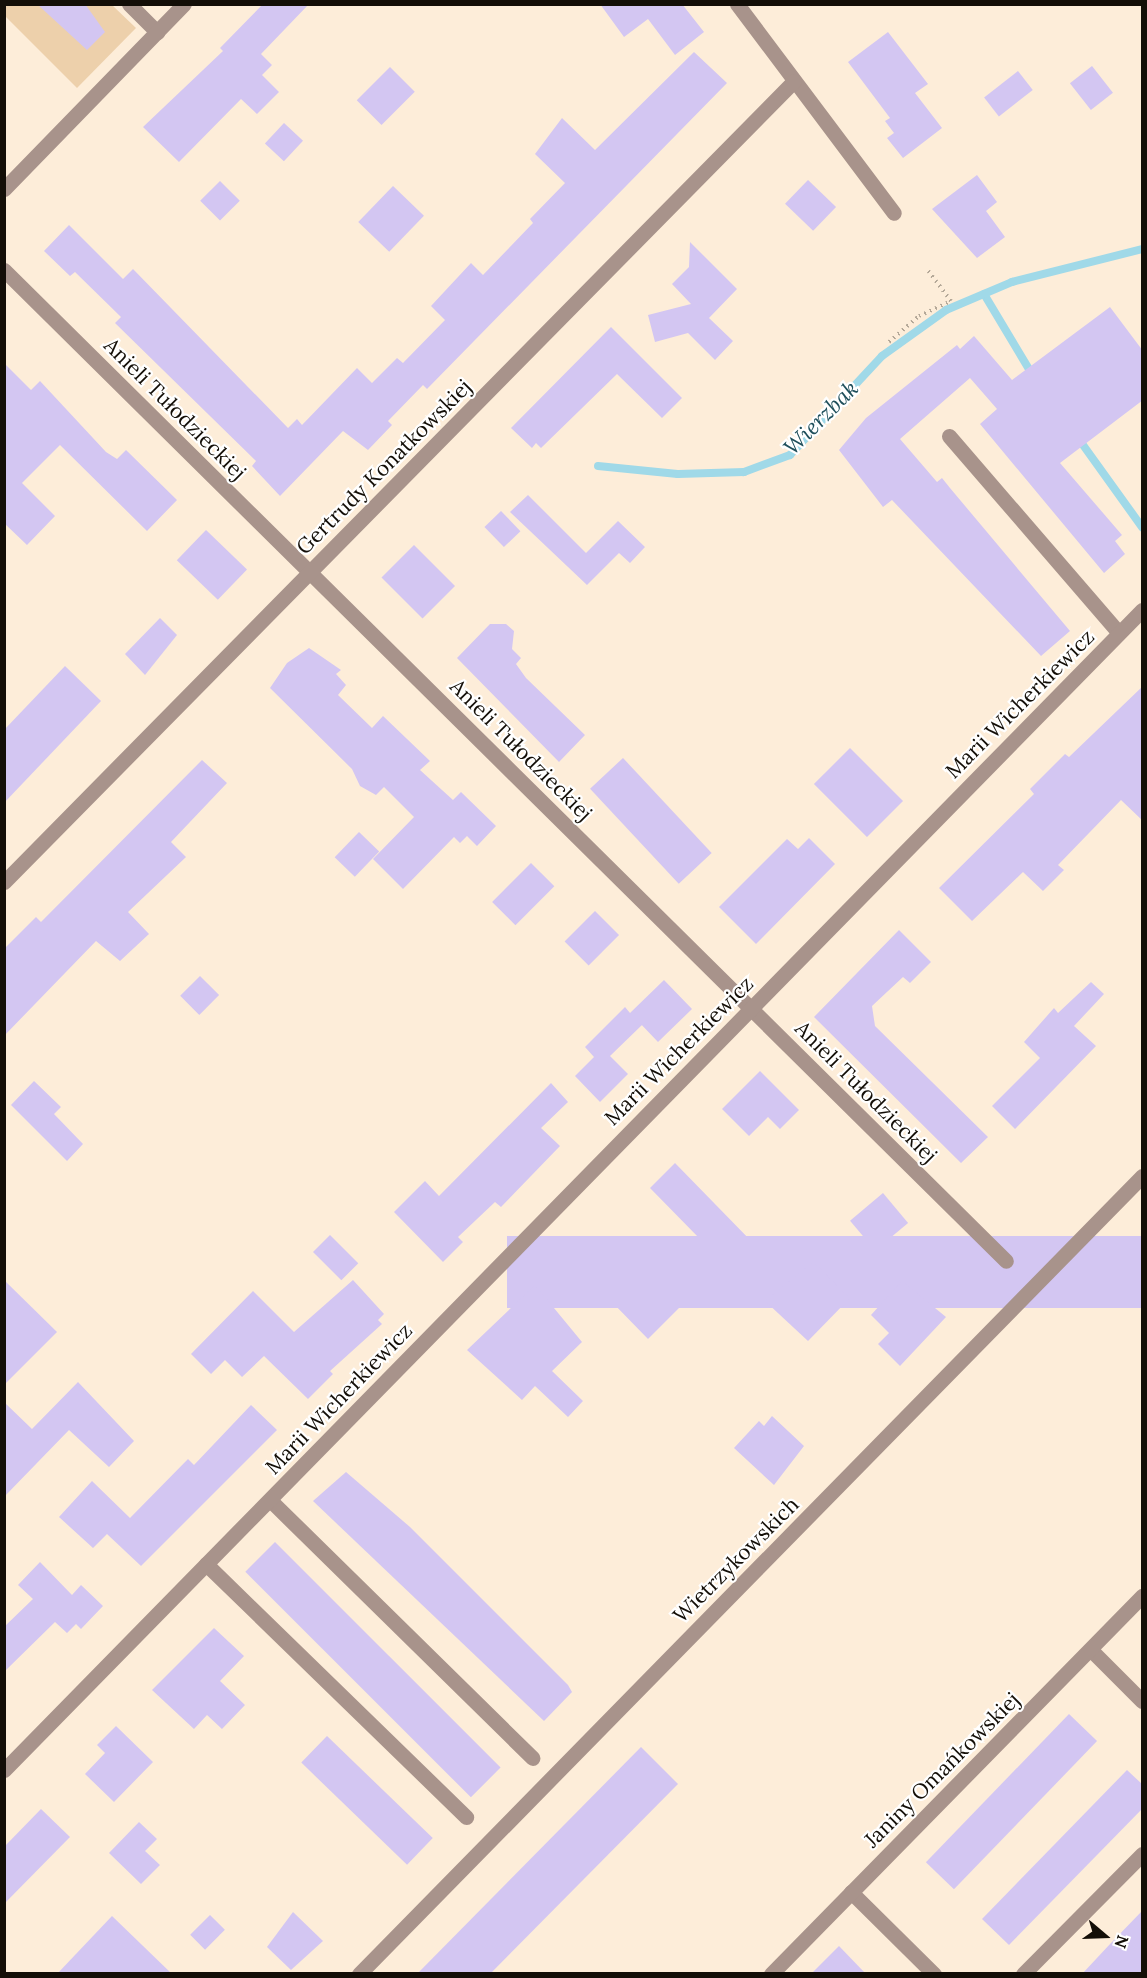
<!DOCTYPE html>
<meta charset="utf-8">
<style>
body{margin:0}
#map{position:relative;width:1147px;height:1978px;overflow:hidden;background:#fdedd9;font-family:Lora,serif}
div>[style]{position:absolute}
.green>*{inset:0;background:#edd0ab}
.stream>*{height:8px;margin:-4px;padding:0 4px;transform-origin:4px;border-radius:4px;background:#a0d9e8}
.building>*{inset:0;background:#d3c6f2;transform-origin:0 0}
.path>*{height:4px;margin-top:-2px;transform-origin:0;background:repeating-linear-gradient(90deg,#b4a898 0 1.5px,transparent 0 6px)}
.minor>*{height:15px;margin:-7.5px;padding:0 7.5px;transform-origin:7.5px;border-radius:7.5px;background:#a8938b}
span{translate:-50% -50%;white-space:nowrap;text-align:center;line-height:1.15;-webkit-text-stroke:4.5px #fff;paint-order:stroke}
.street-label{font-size:21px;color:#130e07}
.water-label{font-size:22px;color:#1f4f5b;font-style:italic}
.frame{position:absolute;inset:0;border:6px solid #130e07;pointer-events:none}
.north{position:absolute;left:1075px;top:1906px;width:60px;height:60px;-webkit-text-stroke:4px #fff;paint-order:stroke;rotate:109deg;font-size:16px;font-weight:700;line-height:24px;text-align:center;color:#130e07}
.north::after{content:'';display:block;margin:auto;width:21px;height:27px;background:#130e07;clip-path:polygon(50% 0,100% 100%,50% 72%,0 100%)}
</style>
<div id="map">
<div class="green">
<i style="clip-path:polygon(4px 5px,112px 5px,136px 28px,77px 88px,5px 16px)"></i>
</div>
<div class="stream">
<i style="left:984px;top:294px;width:96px;rotate:59.1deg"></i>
<i style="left:1078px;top:438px;width:110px;rotate:54.3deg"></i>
<i style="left:598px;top:466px;width:80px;rotate:5.7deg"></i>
<i style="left:678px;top:474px;width:66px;rotate:-1.7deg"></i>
<i style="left:744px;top:472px;width:49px;rotate:-20.3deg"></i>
<i style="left:790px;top:455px;width:135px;rotate:-47.1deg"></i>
<i style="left:882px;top:356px;width:79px;rotate:-35.7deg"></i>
<i style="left:946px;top:310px;width:72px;rotate:-23deg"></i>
<i style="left:1012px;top:282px;width:134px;rotate:-14.2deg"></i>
</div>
<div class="building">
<i style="clip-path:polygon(37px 4px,85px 4px,105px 32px,87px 50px)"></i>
<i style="clip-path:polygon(263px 4px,309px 4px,261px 54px,272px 65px,262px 75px,279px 92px,257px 114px,241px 99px,179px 162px,143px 127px,223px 51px,220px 48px)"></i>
<i style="clip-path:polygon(600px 4px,682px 4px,704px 32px,675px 55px,648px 19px,624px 37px)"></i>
<i style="clip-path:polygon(888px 32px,928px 84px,915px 93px,942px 128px,903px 158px,887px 138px,894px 133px,885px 121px,890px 118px,848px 62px)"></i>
<i style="clip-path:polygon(694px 52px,727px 83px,427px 389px,423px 385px,388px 421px,392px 425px,368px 450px,343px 431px,280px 496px,252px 466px,256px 461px,115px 323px,121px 317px,75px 272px,70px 276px,44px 251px,69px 225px,123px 279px,133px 269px,288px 428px,297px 419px,302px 425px,357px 368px,372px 383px,397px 358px,403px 363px,445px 320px,431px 306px,471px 263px,483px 275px,533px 223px,530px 219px,565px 183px,535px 154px,562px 118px,595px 150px)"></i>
<i style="left:1092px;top:66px;width:34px;height:28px;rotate:52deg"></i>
<i style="left:390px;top:67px;width:35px;height:47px;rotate:45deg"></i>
<i style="left:1018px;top:71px;width:24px;height:43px;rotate:52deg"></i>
<i style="left:284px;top:123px;width:26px;height:28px;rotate:43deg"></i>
<i style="clip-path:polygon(977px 175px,997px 202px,986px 211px,1005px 237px,977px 258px,932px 209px)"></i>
<i style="left:808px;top:180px;width:39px;height:33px;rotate:44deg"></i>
<i style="left:220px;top:181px;width:28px;height:28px;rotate:45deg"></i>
<i style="left:393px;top:186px;width:43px;height:50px;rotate:44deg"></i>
<i style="clip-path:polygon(690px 242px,737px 289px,709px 318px,733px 341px,715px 360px,688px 333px,655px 342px,648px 315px,691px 304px,672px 284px,689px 267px)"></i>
<i style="clip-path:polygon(1110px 307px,1143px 351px,1143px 400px,1060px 463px,1122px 535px,1115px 541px,1125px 554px,1104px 573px,980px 424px,997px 409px,970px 378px,900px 439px,937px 482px,942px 478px,950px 488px,1070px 631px,1041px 656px,892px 500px,883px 507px,839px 450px,866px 418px,957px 345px,960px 349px,974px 336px,1012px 380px)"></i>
<i style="clip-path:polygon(611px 327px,682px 398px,662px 418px,617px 374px,541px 448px,536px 443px,532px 448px,511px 428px)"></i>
<i style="clip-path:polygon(4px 363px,31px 390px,40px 381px,106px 452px,117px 459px,126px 450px,177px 500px,147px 531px,60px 445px,22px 483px,55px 516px,27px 545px,4px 523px)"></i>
<i style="clip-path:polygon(528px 495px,586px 553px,618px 521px,645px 547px,630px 563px,619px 553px,587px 585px,510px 512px)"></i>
<i style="left:501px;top:511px;width:28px;height:23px;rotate:46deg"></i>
<i style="left:206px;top:530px;width:57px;height:42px;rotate:44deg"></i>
<i style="left:414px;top:545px;width:58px;height:46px;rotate:45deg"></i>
<i style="clip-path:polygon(160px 618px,177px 635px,145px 675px,125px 654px)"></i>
<i style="clip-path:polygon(490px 624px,506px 624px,514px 631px,512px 649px,521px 658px,516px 664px,526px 678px,585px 735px,559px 762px,457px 658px)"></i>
<i style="clip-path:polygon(309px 648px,341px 670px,336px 674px,346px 685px,338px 695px,372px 728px,383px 716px,430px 761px,420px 770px,453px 800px,461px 792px,496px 826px,477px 846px,467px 836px,460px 843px,454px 837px,403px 889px,373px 859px,414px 817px,384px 787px,376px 795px,360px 786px,352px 769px,270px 688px,287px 663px)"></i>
<i style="clip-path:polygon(65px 666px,101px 701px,4px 803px,4px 730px)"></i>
<i style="clip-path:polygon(1143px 686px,1143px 821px,1121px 800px,1058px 865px,1064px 870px,1043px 891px,1023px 872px,972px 921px,939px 888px,1034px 794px,1030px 789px,1065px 754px,1069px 757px)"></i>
<i style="left:850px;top:748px;width:75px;height:51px;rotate:45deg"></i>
<i style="left:623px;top:758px;width:130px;height:45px;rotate:47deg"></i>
<i style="clip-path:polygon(202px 760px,227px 783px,171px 842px,186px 857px,128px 912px,149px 934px,120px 961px,96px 941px,4px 1036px,4px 949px,36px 917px,41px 922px)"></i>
<i style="left:359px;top:832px;width:28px;height:35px;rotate:44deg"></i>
<i style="clip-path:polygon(809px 838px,835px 864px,756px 944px,719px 907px,787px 839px,798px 849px)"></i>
<i style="left:531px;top:863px;width:33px;height:55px;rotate:45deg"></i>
<i style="left:595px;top:911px;width:34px;height:43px;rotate:45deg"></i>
<i style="clip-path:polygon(899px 930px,931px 962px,910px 983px,903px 977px,872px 1006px,875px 1026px,988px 1137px,961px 1163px,814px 1017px)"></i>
<i style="left:200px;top:976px;width:27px;height:28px;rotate:45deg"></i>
<i style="clip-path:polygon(664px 980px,692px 1009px,658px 1042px,637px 1020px,642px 1025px,610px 1056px,628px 1074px,600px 1102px,575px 1076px,594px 1057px,585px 1047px,625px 1007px,630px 1013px)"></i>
<i style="clip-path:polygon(1091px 982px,1104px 994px,1074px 1026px,1096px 1046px,1015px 1129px,992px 1106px,1040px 1058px,1024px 1042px,1054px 1008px,1058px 1013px)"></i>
<i style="clip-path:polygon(760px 1071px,799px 1110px,780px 1129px,768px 1117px,749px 1136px,722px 1109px)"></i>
<i style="clip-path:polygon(34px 1081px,61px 1107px,54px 1114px,83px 1144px,67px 1161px,11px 1105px)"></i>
<i style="clip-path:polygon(551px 1083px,568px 1102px,541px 1128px,560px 1146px,501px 1207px,495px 1202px,458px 1237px,463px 1242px,443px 1262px,394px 1212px,425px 1181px,439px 1196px)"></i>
<i style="clip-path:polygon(675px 1163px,754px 1244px,728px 1268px,724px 1263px,648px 1339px,571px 1260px,594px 1239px,644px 1294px,700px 1239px,650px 1188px)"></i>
<i style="left:883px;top:1193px;width:39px;height:43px;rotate:50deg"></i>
<i style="left:330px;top:1235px;width:40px;height:24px;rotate:45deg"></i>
<i style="left:1143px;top:1236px;width:72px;height:636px;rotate:90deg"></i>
<i style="clip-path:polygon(813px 1262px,850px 1298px,808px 1341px,765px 1301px)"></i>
<i style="clip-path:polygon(4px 1280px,57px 1332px,4px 1385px)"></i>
<i style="clip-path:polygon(353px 1280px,384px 1314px,378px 1320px,382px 1324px,330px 1371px,333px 1374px,308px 1399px,264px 1356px,242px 1377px,225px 1360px,211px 1374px,191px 1354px,253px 1291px,294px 1332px)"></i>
<i style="clip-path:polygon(902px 1281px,946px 1317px,900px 1366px,878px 1344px,889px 1333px,871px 1315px)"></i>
<i style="clip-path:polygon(535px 1285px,582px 1342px,552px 1371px,583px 1401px,568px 1417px,535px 1386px,522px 1400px,467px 1350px)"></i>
<i style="clip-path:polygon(78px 1382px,134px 1441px,109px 1467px,69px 1430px,4px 1497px,4px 1402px,32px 1429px)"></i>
<i style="clip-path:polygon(251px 1405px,277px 1430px,141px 1566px,107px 1534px,93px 1548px,59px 1517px,92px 1481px,130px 1518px,188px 1459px,194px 1465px)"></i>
<i style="clip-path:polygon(772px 1416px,804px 1446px,774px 1485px,734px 1448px,759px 1421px,764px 1426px)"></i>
<i style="clip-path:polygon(346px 1472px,410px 1527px,568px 1685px,572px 1692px,544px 1721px,313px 1501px)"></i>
<i style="left:275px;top:1542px;width:319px;height:42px;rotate:45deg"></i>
<i style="clip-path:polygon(40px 1562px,72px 1595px,81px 1585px,103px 1606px,81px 1629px,76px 1624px,67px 1633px,55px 1622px,4px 1672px,4px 1627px,33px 1599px,18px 1585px)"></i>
<i style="clip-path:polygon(214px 1628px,244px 1656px,220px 1681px,245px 1705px,222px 1729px,207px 1715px,194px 1729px,152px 1690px)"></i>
<i style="left:1069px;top:1714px;width:39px;height:206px;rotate:44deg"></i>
<i style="clip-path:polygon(116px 1726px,153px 1762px,114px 1802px,85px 1774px,105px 1753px,97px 1745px)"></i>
<i style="left:327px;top:1736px;width:147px;height:37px;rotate:44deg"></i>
<i style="clip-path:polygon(641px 1747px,678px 1784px,490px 1974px,417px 1974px)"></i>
<i style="clip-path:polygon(1127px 1770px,1143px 1785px,1143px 1808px,1009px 1945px,982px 1919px)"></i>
<i style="clip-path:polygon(41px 1809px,70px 1837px,4px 1904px,4px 1847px)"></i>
<i style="clip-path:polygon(139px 1822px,157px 1839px,145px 1851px,160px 1865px,141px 1884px,109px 1853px)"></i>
<i style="clip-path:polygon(1143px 1910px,1143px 1974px,1082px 1974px,1111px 1943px)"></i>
<i style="clip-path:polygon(293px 1912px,323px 1941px,291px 1970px,267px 1947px)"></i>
<i style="left:210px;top:1915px;width:21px;height:28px;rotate:45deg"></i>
<i style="clip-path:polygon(112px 1916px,172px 1974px,57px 1974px)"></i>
<i style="clip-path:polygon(839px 1946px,866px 1974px,811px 1974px)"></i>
</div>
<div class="path">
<i style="left:889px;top:342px;width:40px;rotate:-41deg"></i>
<i style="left:919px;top:316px;width:35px;rotate:-25deg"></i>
<i style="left:951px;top:301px;width:39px;rotate:-127deg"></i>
</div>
<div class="minor">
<i style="left:129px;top:4px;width:40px;rotate:45deg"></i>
<i style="left:737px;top:4px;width:261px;rotate:53.1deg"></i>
<i style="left:4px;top:189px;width:258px;rotate:-45.8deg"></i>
<i style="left:4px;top:270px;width:1409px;rotate:44.68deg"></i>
<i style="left:949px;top:436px;width:260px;rotate:49.2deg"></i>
<i style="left:4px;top:882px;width:1125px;rotate:-45.4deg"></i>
<i style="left:270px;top:1500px;width:368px;rotate:44.5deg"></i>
<i style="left:206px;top:1564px;width:363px;rotate:44.2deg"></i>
<i style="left:1091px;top:1650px;width:72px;rotate:45deg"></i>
<i style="left:4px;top:1770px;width:1625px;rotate:-45.55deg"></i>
<i style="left:851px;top:1892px;width:117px;rotate:44.7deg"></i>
<i style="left:359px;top:1974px;width:1118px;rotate:-45.54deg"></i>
<i style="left:771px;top:1974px;width:530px;rotate:-45.54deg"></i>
<i style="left:1023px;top:1974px;width:169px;rotate:-45.2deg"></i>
</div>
<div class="street-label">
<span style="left:175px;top:409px;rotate:45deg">Anieli Tułodzieckiej</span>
<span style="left:384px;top:467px;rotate:-45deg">Gertrudy Konatkowskiej</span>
<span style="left:1020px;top:704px;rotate:-45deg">Marii Wicherkiewicz</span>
<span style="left:521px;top:750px;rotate:45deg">Anieli Tułodzieckiej</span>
<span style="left:679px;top:1051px;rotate:-45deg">Marii Wicherkiewicz</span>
<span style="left:866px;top:1092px;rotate:45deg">Anieli Tułodzieckiej</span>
<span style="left:339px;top:1399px;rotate:-46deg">Marii Wicherkiewicz</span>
<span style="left:736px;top:1560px;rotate:-45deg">Wietrzykowskich</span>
<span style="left:942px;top:1770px;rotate:-45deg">Janiny Omańkowskiej</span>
</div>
<div class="water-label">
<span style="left:821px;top:418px;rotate:-45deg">Wierzbak</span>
</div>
<div class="frame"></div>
<div class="north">N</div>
</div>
